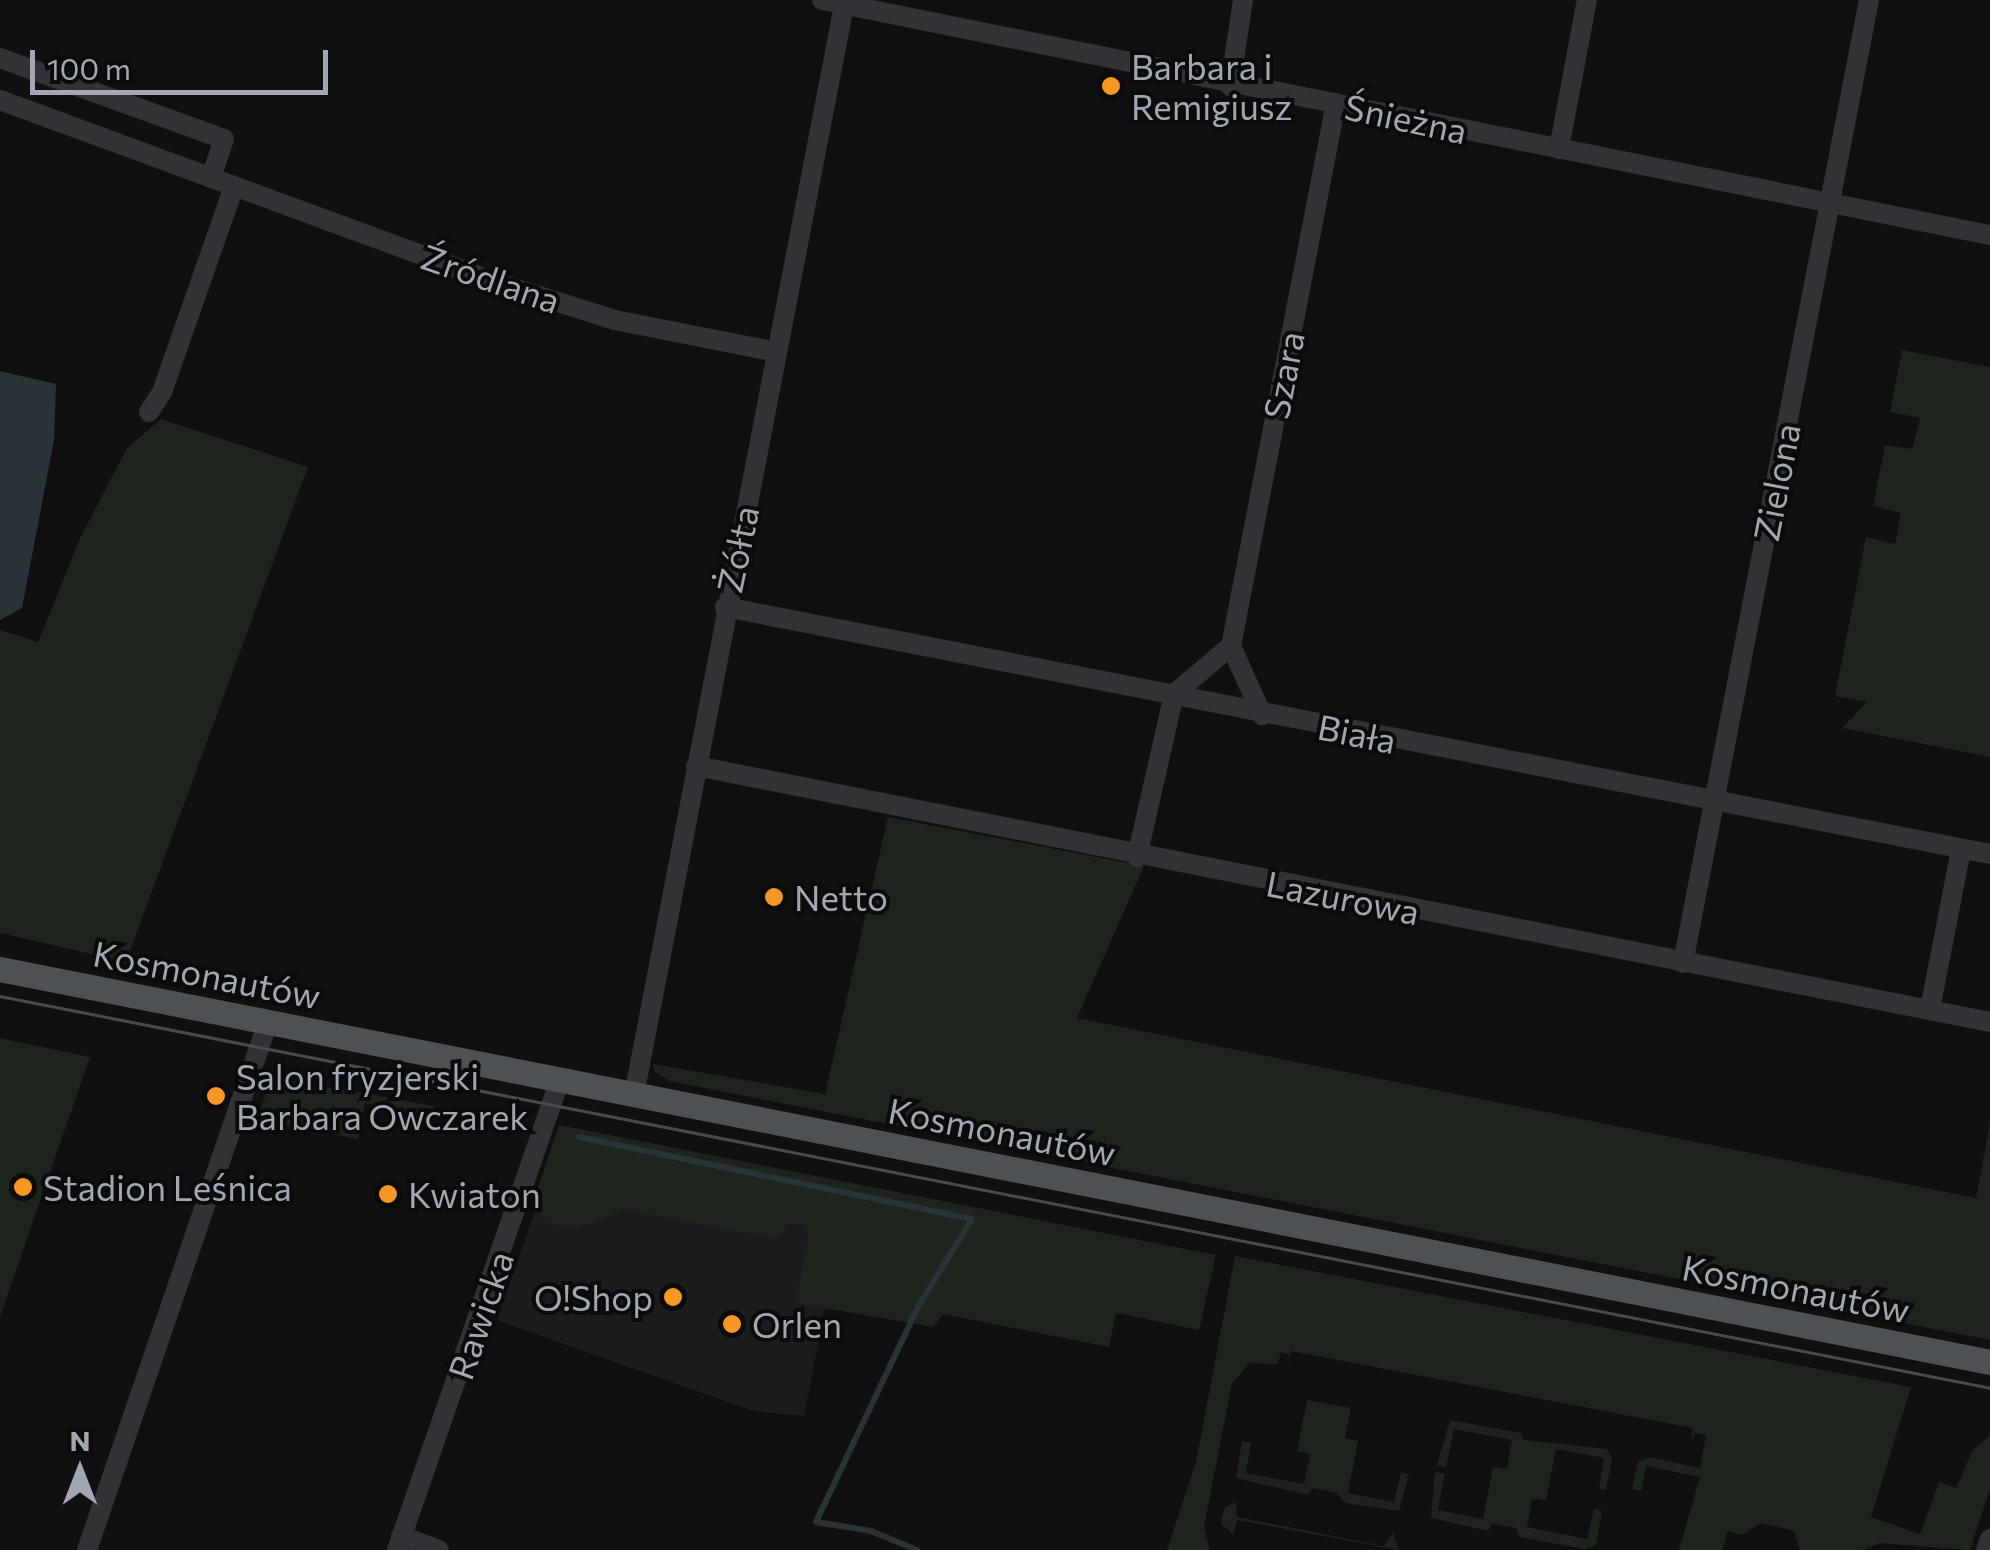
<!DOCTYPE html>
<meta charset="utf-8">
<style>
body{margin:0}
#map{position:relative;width:1990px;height:1550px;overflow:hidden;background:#101011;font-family:Commissioner,sans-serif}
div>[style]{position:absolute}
.built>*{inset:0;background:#1c1c1e}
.green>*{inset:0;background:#1c241c}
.water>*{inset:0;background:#283237}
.stream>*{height:6px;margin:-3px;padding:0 3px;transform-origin:3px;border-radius:3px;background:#283237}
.minor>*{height:20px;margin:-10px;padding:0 10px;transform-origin:10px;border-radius:10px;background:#313236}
.major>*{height:25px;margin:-12.5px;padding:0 12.5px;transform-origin:12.5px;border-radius:12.5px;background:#4d5055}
.tram>*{height:2.5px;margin:-1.25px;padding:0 1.25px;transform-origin:1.25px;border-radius:1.25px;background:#484a4f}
.dots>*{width:28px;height:28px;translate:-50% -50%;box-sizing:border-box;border:5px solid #0b0b0c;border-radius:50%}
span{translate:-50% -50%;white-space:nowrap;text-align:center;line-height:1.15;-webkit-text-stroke:8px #0b0b0c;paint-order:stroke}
.poi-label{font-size:35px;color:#a0a8b3}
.left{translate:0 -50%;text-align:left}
.right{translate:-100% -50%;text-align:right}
.street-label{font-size:35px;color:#a0a8b3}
.north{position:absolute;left:30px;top:1420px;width:100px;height:100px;-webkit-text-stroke:8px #0b0b0c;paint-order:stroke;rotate:0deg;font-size:28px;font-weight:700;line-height:40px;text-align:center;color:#a0a8b3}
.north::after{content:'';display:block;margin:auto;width:35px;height:45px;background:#a0a8b3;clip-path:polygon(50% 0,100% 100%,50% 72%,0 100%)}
.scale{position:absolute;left:30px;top:50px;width:298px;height:45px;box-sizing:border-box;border:5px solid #a0a8b3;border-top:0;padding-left:12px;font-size:30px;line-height:35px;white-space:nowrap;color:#a0a8b3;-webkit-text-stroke:8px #0b0b0c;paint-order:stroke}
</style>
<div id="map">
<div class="built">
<i style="clip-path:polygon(549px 1173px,841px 1229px,804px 1416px,753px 1411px,496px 1320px)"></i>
</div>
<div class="green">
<i style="clip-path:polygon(1902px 350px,1990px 367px,1990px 757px,1842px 728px,1867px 702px,1835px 696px,1866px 537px,1895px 544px,1901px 513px,1873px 506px,1885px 445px,1912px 449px,1920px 418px,1890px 412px)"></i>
<i style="clip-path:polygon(161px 419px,308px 467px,126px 962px,0 933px,0 630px,38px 642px,80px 538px,127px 448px)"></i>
<i style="clip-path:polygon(888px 817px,1144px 866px,1077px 1018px,1976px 1198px,1990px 1123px,1990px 1340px,669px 1081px,655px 1072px,653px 1064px,825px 1094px)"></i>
<i style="clip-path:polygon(0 1038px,90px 1057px,0 1317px)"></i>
<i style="clip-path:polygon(272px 1077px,434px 1106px,436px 1117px,365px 1103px,358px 1139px,257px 1119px)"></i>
<i style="clip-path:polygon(559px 1125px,1216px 1255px,1199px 1330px,1116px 1313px,1109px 1347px,943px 1314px,933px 1327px,795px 1303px,808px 1236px,804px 1226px,787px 1223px,779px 1239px,626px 1210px,576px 1228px,549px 1224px,541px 1219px,536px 1193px)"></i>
<i style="clip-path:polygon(1235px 1256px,1911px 1387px,1871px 1517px,1920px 1534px,1939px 1482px,1956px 1488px,1972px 1451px,1990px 1436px,1990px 1489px,1970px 1550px,1880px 1543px,1862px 1550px,1800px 1550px,1794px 1531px,1761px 1523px,1742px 1535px,1728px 1531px,1722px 1550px,1679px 1550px,1700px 1477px,1646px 1466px,1641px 1491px,1632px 1489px,1638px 1462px,1649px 1457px,1700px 1468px,1706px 1435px,1695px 1433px,1691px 1444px,1693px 1428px,1291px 1351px,1288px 1366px,1289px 1354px,1281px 1352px,1278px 1364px,1250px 1363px,1232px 1383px,1204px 1527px,1210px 1550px,1167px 1550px,1196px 1462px)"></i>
<i style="clip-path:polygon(1307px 1400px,1351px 1408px,1345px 1438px,1358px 1441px,1348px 1493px,1394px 1502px,1401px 1472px,1409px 1474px,1399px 1511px,1345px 1503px,1337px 1493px,1313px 1488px,1309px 1495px,1236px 1478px,1242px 1441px,1251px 1443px,1246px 1473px,1304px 1484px,1310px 1454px,1297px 1451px)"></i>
<i style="clip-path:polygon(1450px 1420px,1521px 1433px,1523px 1440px,1607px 1449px,1612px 1459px,1606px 1490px,1599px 1489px,1604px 1458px,1556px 1449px,1546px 1500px,1532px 1499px,1527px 1527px,1587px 1539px,1594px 1509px,1602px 1511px,1596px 1545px,1585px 1549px,1519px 1537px,1516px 1528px,1492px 1524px,1488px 1531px,1431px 1518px,1435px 1472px,1445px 1474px,1438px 1510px,1483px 1519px,1493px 1467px,1507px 1469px,1512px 1440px,1454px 1429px,1446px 1467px,1437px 1465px)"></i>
<i style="clip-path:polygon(1236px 1502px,1237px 1517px,1384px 1546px,1393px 1533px,1399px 1550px,1237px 1520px,1233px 1535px,1221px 1523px,1225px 1507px)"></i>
</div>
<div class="water">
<i style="clip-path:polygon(0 371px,56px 384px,54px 440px,22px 608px,0 620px)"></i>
</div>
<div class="stream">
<i style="left:579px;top:1137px;width:401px;rotate:11.8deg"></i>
<i style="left:972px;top:1219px;width:101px;rotate:121.6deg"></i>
<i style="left:919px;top:1305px;width:240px;rotate:115.4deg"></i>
<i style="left:816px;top:1522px;width:56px;rotate:9.3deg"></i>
<i style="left:871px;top:1531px;width:50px;rotate:22.4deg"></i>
</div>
<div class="minor">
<i style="left:822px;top:0;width:1191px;rotate:11.38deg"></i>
<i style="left:0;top:58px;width:238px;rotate:19.9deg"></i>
<i style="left:224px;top:139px;width:41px;rotate:108.4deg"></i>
<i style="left:1230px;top:86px;width:87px;rotate:-81.4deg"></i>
<i style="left:0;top:100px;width:527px;rotate:20.19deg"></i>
<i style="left:495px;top:282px;width:126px;rotate:17.6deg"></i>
<i style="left:615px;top:320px;width:165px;rotate:11.2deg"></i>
<i style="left:1559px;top:149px;width:152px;rotate:-79.4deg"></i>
<i style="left:149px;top:412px;width:24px;rotate:-57deg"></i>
<i style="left:162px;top:392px;width:218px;rotate:-70.7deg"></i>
<i style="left:725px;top:607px;width:1289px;rotate:11.05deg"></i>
<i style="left:1231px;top:646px;width:76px;rotate:65.8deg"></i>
<i style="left:696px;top:766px;width:1319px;rotate:11.19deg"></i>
<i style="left:1137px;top:857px;width:167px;rotate:-77.2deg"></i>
<i style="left:1174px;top:694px;width:75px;rotate:-40.1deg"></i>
<i style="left:1231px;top:646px;width:553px;rotate:-79.06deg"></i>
<i style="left:1683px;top:963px;width:981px;rotate:-79.07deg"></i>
<i style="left:1930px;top:1009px;width:163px;rotate:-79deg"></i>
<i style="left:634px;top:1095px;width:1110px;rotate:-79.09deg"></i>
<i style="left:401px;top:1536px;width:40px;rotate:20.2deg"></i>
<i style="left:87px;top:1550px;width:558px;rotate:-71.08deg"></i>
<i style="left:397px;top:1550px;width:498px;rotate:-70.9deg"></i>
<i style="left:1986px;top:1550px;width:12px;rotate:-70deg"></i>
</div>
<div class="major">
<i style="left:0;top:969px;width:2028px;rotate:11.17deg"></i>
</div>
<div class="tram">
<i style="left:0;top:996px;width:2028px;rotate:11.14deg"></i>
</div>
<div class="dots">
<i style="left:1111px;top:86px;background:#f69623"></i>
<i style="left:774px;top:897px;background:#f69623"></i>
<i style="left:216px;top:1096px;background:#f69623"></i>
<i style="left:23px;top:1187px;background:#f69623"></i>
<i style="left:388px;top:1194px;background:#f69623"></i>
<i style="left:673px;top:1297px;background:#f69623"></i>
<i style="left:732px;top:1324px;background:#f69623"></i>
</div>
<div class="poi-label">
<span class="left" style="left:1131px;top:86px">Barbara i<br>Remigiusz</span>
<span class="left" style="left:794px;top:897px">Netto</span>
<span class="left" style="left:236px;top:1096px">Salon fryzjerski<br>Barbara Owczarek</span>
<span class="left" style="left:43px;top:1187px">Stadion Leśnica</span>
<span class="left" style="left:408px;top:1194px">Kwiaton</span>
<span class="right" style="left:653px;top:1297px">O!Shop</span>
<span class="left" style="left:752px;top:1324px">Orlen</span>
</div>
<div class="street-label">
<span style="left:1406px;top:118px;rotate:12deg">Śnieżna</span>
<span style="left:491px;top:278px;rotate:19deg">Źródlana</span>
<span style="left:1283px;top:375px;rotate:-79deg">Szara</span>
<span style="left:1776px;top:482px;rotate:-79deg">Zielona</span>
<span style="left:737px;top:549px;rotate:-78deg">Żółta</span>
<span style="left:1357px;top:733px;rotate:11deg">Biała</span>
<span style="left:1343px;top:897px;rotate:11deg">Lazurowa</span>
<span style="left:207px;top:974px;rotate:11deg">Kosmonautów</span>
<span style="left:1002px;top:1131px;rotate:11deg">Kosmonautów</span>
<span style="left:1796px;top:1288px;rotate:11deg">Kosmonautów</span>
<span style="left:480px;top:1315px;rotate:-71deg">Rawicka</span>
</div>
<div class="north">N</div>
<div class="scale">100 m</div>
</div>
